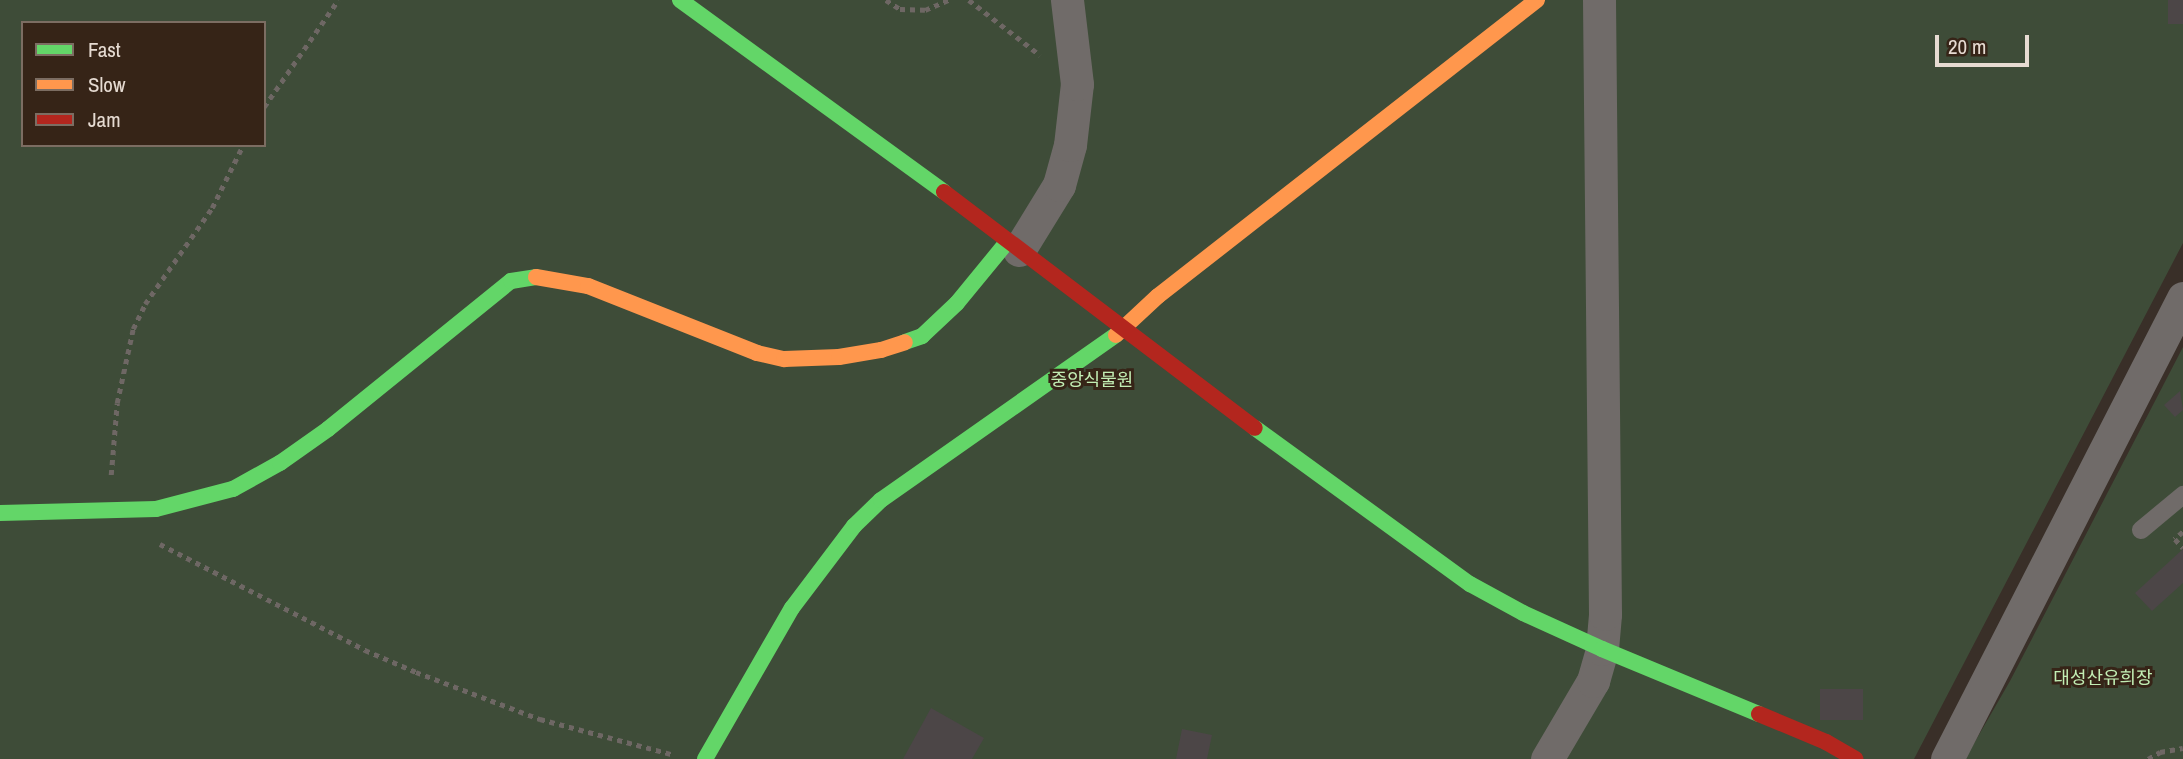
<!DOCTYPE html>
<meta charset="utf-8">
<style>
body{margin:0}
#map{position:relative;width:2183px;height:759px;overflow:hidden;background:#392f28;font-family:"Archivo Narrow","Noto Sans KR",sans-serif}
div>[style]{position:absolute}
.green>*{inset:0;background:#3e4c38}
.building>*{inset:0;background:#4c4647;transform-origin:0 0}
.path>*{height:4.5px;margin-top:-2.25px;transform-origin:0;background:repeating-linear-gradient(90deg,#6e6764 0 5px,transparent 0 10px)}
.lane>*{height:18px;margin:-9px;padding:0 9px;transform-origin:9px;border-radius:9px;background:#706b69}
.street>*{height:33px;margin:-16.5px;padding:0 16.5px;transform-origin:16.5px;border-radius:16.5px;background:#706b69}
.fast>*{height:16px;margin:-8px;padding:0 8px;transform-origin:8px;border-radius:8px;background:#63d668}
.slow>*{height:16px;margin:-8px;padding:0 8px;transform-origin:8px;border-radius:8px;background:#ff974d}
.jam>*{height:16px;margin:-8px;padding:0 8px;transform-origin:8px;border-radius:8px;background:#b3261e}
span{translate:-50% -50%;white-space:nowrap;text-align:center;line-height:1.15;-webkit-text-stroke:6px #362417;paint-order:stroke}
.park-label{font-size:18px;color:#c2eeb4}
.legend{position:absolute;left:21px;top:21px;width:245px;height:126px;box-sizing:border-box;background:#362417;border:2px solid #7c6d62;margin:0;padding:9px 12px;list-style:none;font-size:21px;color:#e6dbd2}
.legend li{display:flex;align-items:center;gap:14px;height:35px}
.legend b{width:35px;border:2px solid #7c6d62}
.scale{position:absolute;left:1935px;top:35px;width:94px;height:32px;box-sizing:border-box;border:4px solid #e6dbd2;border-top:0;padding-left:9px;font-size:21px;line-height:24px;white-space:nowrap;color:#e6dbd2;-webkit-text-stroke:5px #362417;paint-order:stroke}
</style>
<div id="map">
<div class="green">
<i style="clip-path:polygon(evenodd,0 0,2183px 0,2183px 243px,1914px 759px,0 759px,0 0,23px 23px,264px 23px,264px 145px,23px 145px,23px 23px)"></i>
<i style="clip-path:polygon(2183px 347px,2183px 759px,1965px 759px,2010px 681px)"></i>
</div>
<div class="building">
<i style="left:2168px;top:0;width:15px;height:24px"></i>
<i style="clip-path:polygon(2180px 391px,2183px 410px,2175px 417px,2164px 405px)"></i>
<i style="clip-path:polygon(2183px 549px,2183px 583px,2152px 611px,2135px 593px)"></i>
<i style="left:1820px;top:689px;width:43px;height:31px"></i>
<i style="clip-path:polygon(931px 708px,984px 738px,972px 759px,903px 759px)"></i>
<i style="clip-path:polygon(1182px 729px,1212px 735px,1207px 759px,1176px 759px)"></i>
</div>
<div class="path">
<i style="left:886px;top:0;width:17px;rotate:33deg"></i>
<i style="left:900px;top:9px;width:25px;rotate:2deg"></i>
<i style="left:925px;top:10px;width:26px;rotate:-23deg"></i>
<i style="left:969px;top:0;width:90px;rotate:37.8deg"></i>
<i style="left:264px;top:107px;width:130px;rotate:-55.3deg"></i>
<i style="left:111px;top:475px;width:72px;rotate:-85.2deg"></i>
<i style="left:117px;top:403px;width:76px;rotate:-77.8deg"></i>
<i style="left:133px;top:329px;width:28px;rotate:-64deg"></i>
<i style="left:145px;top:304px;width:117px;rotate:-55.1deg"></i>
<i style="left:212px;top:208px;width:70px;rotate:-63.8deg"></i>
<i style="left:2183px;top:532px;width:11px;rotate:139deg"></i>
<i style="left:2175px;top:539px;width:12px;rotate:48deg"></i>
<i style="left:160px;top:544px;width:231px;rotate:27.3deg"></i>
<i style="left:365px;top:650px;width:56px;rotate:23.3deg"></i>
<i style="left:416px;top:672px;width:133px;rotate:20.8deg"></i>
<i style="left:540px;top:719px;width:136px;rotate:15deg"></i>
<i style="left:2148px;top:759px;width:14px;rotate:-30deg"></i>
<i style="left:2160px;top:752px;width:23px;rotate:-10deg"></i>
</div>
<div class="lane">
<i style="left:2141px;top:530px;width:55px;rotate:-39.8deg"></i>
</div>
<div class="street">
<i style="left:1019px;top:250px;width:76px;rotate:-58.4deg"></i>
<i style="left:1059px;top:185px;width:41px;rotate:-74.6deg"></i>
<i style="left:1070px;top:145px;width:61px;rotate:-83.5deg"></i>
<i style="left:1077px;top:84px;width:85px;rotate:-96.8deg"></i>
<i style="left:1547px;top:759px;width:91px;rotate:-59.5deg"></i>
<i style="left:1593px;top:681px;width:33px;rotate:-74deg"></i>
<i style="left:1602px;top:649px;width:35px;rotate:-85deg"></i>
<i style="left:1605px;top:614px;width:614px;rotate:-90.56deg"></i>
<i style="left:1947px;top:759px;width:518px;rotate:-62.89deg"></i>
</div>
<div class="fast">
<i style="left:680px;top:0;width:326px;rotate:36deg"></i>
<i style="left:905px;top:342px;width:18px;rotate:-19deg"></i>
<i style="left:922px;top:336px;width:48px;rotate:-43.3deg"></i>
<i style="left:957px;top:303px;width:80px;rotate:-50.6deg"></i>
<i style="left:1255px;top:428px;width:266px;rotate:36deg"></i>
<i style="left:1470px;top:584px;width:60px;rotate:28.7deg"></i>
<i style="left:1523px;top:613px;width:87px;rotate:24.5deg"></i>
<i style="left:1602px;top:649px;width:170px;rotate:22.5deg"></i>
<i style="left:0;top:513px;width:156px;rotate:-1.5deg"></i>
<i style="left:156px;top:509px;width:80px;rotate:-14.6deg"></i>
<i style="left:233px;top:489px;width:54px;rotate:-29deg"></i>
<i style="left:280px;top:463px;width:59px;rotate:-35.3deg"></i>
<i style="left:328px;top:429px;width:235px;rotate:-39deg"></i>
<i style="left:511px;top:281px;width:25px;rotate:-9deg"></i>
<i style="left:705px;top:759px;width:174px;rotate:-60.1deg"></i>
<i style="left:792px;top:608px;width:103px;rotate:-52.9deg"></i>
<i style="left:854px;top:526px;width:37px;rotate:-44deg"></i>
<i style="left:881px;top:500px;width:287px;rotate:-35.1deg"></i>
</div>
<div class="slow">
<i style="left:536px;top:277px;width:53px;rotate:9.8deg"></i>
<i style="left:588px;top:286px;width:182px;rotate:21.6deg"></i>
<i style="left:757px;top:353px;width:28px;rotate:13deg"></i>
<i style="left:784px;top:359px;width:55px;rotate:-2.1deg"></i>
<i style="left:839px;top:357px;width:43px;rotate:-9.5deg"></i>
<i style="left:881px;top:350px;width:25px;rotate:-18deg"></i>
<i style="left:1116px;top:335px;width:57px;rotate:-42.9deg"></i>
<i style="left:1158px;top:296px;width:481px;rotate:-38deg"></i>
</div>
<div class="jam">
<i style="left:944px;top:192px;width:390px;rotate:37.2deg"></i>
<i style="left:1759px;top:714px;width:73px;rotate:22.7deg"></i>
<i style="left:1826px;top:742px;width:34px;rotate:30deg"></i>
</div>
<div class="park-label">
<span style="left:1092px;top:380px">중앙식물원</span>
<span style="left:2103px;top:678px">대성산유희장</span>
</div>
<ul class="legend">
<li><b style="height:9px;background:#63d668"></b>Fast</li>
<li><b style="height:9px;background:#ff974d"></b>Slow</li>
<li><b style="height:9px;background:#b3261e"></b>Jam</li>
</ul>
<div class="scale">20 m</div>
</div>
